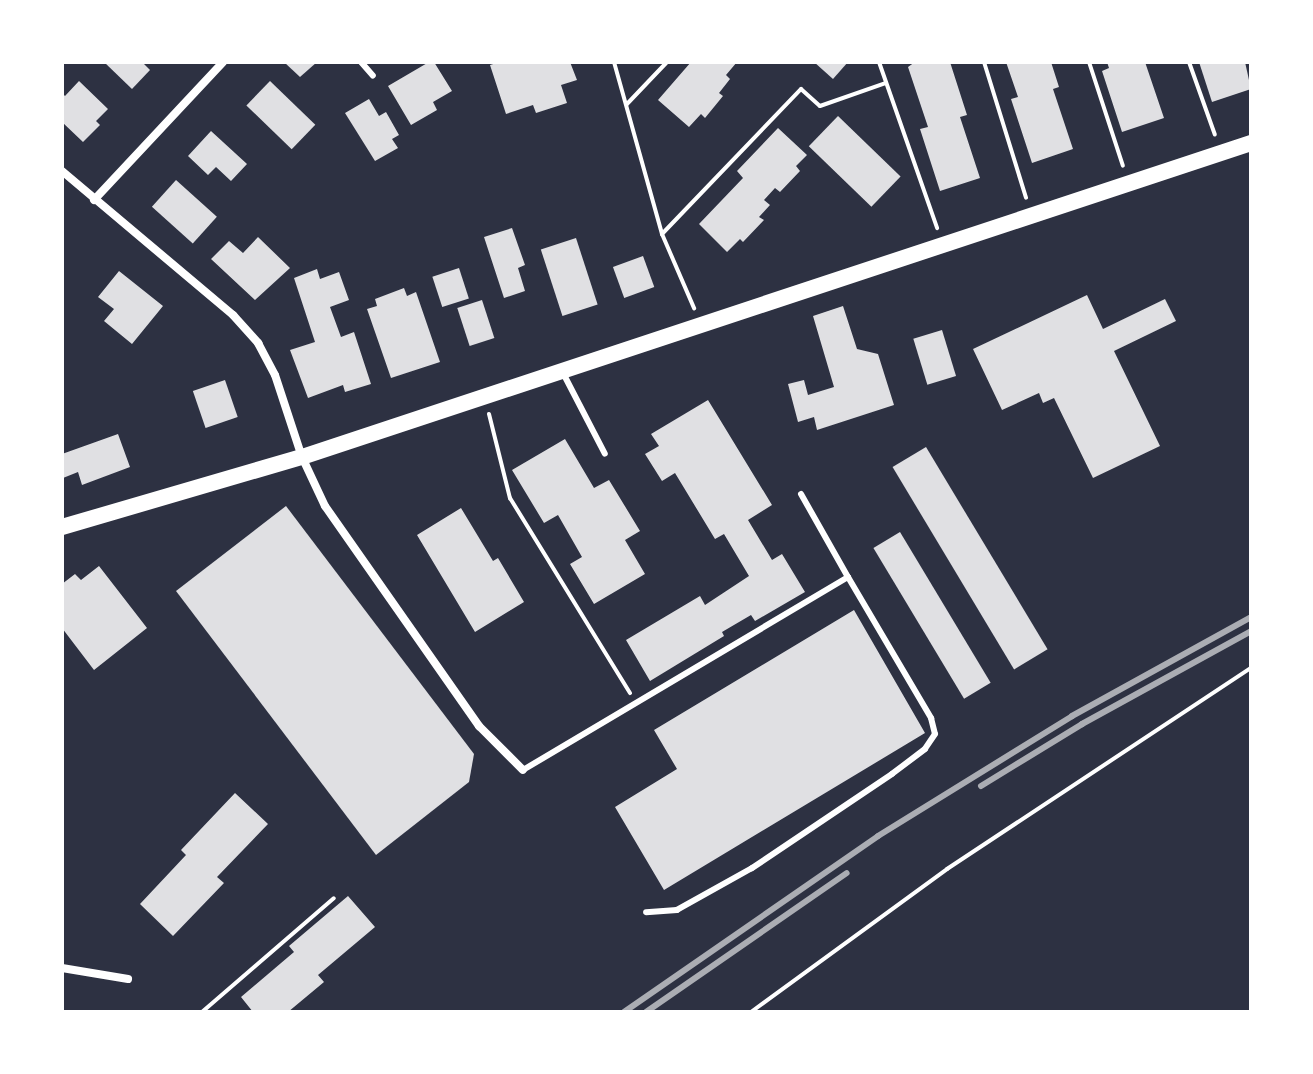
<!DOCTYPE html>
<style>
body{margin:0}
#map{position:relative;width:1313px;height:1074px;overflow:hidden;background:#2d3142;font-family:"Golos Text",sans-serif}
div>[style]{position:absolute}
.building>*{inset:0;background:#e0e0e3;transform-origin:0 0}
.path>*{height:4px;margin:-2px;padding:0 2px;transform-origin:2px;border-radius:2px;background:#fff}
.service>*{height:6px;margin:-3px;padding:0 3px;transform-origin:3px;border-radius:3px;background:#fff}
.minor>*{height:8px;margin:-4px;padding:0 4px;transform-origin:4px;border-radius:4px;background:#fff}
.secondary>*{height:16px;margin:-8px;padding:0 8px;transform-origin:8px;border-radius:8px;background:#fff}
.rail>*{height:6px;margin:-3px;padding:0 3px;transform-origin:3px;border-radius:3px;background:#abadb3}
span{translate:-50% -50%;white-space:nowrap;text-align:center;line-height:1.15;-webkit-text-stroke:6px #fff;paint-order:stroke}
.frame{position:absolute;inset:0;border:64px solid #fff;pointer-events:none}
</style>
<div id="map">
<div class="building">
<i style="clip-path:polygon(104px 62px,142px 62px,150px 70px,132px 89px)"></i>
<i style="clip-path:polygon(284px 62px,317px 62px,300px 77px)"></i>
<i style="clip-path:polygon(429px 62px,434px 62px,452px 91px,433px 102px,437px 110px,411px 125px,388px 86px)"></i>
<i style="clip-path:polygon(500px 62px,570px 62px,577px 80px,561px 85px,567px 103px,536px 113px,533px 105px,506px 114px,490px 65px)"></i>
<i style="clip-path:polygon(691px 62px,737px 62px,726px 75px,730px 79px,719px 93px,723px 96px,705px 118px,701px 114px,689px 127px,658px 100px)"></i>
<i style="clip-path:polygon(814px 62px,848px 62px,833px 79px)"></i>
<i style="clip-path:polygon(915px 62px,950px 62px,967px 115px,960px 117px,980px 178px,940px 191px,920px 129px,928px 127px,908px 67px)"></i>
<i style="clip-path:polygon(1006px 62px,1051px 62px,1059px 87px,1053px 89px,1073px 149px,1032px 163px,1011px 99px,1018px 97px)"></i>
<i style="clip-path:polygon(1107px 62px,1145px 62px,1164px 118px,1122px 132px,1102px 71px,1109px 68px)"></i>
<i style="clip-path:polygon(1199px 62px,1245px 62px,1251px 89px,1212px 102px)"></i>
<i style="clip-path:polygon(79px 81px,108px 109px,96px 121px,100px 125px,83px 142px,62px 122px,62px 93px,65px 96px)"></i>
<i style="left:270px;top:81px;width:63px;height:34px;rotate:44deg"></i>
<i style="clip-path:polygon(369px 99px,379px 116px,386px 112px,399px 135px,392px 139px,398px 148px,375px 161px,345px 113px)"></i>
<i style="left:838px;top:116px;width:87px;height:42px;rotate:44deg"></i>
<i style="clip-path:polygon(778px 128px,807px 155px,796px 166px,800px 171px,780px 192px,775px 188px,764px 200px,770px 205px,759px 217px,764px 220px,743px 242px,740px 239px,727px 252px,699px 224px,743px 178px,737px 171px)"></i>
<i style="clip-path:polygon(211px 131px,247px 164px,231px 181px,216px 167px,208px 175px,188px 156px)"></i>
<i style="left:176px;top:180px;width:55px;height:36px;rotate:42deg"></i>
<i style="clip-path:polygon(512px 228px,525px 265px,518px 268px,525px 291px,504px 298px,484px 237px)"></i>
<i style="clip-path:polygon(258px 237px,290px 268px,255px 300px,211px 259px,229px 241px,243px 253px)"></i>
<i style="left:576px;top:238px;width:70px;height:37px;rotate:72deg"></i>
<i style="left:643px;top:256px;width:33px;height:32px;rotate:70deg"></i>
<i style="left:459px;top:268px;width:32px;height:28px;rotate:72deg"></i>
<i style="clip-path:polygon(317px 269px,320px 279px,339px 272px,349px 300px,330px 307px,341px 337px,354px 332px,371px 384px,345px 392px,343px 385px,308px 398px,290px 350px,315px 342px,294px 278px)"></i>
<i style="clip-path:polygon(119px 271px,163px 306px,132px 344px,104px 321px,114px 309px,98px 297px)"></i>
<i style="clip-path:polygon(404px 288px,407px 296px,416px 292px,440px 362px,391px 378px,367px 309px,377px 306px,375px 299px)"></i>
<i style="clip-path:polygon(1087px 295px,1103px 329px,1165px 299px,1176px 321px,1114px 351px,1160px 446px,1093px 478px,1054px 398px,1043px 403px,1039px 393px,1002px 410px,973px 349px)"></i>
<i style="left:482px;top:300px;width:40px;height:26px;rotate:72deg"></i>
<i style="clip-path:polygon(843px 306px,857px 349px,878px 354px,894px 405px,817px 430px,814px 417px,798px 422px,788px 384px,804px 380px,808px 395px,834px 387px,813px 316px)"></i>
<i style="left:942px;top:330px;width:48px;height:30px;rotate:73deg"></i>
<i style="left:225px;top:380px;width:39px;height:34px;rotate:71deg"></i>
<i style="clip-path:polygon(708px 400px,772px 505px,748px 520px,772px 560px,782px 554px,805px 592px,755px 621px,751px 615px,722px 632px,724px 636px,650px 681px,626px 640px,700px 596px,705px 605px,749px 576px,724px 534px,715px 539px,675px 473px,662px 481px,645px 454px,659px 446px,651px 434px)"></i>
<i style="clip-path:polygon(118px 434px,130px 467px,82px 485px,78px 472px,63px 478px,62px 454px)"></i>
<i style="clip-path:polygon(565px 439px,594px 488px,609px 480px,640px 531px,625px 540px,645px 574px,594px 604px,570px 564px,582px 557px,558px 515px,544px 523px,512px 470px)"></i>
<i style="left:926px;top:447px;width:236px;height:39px;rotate:59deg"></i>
<i style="clip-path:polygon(286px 506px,474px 754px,469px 782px,376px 855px,176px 591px)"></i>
<i style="clip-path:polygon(461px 508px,493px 561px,498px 558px,524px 602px,475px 632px,417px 535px)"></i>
<i style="left:900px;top:532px;width:176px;height:31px;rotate:59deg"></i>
<i style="clip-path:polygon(99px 566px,147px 628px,94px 670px,62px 628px,62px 584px,75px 574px,81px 580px)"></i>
<i style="clip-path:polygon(854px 610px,925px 733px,664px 890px,615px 807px,677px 769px,654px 730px)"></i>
<i style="clip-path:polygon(235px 793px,268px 824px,217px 877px,224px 883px,173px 936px,140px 904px,186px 855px,181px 850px)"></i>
<i style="clip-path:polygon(348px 896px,375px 927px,318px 975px,324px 982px,288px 1012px,253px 1012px,241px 997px,294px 952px,289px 946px)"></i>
</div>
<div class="path">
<i style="left:614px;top:62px;width:179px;rotate:74.4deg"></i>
<i style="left:662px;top:234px;width:81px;rotate:66.6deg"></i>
<i style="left:879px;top:62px;width:176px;rotate:70.7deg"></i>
<i style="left:984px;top:62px;width:142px;rotate:72.8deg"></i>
<i style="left:1089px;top:62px;width:109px;rotate:71.9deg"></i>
<i style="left:1189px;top:62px;width:77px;rotate:70.4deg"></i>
<i style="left:627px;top:104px;width:58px;rotate:-46.4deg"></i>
<i style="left:662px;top:234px;width:201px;rotate:-46.2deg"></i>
<i style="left:801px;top:89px;width:25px;rotate:42deg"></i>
<i style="left:820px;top:106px;width:70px;rotate:-19.2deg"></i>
<i style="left:489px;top:414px;width:87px;rotate:76deg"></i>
<i style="left:510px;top:498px;width:229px;rotate:58.4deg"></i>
<i style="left:202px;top:1012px;width:174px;rotate:-40.8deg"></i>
<i style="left:751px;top:1012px;width:243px;rotate:-36.1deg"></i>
<i style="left:947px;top:869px;width:364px;rotate:-33.5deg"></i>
</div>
<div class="service">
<i style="left:361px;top:62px;width:18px;rotate:49deg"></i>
<i style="left:562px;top:371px;width:93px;rotate:62.6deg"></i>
<i style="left:801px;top:494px;width:95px;rotate:60.5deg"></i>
<i style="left:523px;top:770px;width:378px;rotate:-30.7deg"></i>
<i style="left:848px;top:577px;width:164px;rotate:59.5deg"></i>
<i style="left:931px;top:718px;width:16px;rotate:76deg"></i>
<i style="left:935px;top:734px;width:18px;rotate:124deg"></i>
<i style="left:925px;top:749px;width:41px;rotate:142.9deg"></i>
<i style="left:892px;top:774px;width:169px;rotate:146.1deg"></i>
<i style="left:752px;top:868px;width:86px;rotate:150.8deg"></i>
<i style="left:677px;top:910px;width:31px;rotate:176deg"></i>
</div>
<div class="minor">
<i style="left:62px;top:171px;width:224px;rotate:40.1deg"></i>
<i style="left:233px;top:315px;width:38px;rotate:48deg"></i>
<i style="left:258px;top:343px;width:36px;rotate:62deg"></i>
<i style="left:275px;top:375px;width:86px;rotate:71.8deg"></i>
<i style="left:302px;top:457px;width:54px;rotate:64.9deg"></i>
<i style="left:325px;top:506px;width:269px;rotate:55deg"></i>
<i style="left:479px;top:726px;width:62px;rotate:45deg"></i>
<i style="left:94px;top:200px;width:189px;rotate:-46.9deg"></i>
<i style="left:62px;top:968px;width:67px;rotate:9.5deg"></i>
</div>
<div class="secondary">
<i style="left:62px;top:527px;width:250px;rotate:-16.3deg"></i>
<i style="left:302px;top:457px;width:1000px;rotate:-18.31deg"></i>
</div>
<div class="rail">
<i style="left:981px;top:786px;width:119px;rotate:-31.5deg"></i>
<i style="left:1082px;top:724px;width:193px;rotate:-28.8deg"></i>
<i style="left:624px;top:1012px;width:309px;rotate:-34.7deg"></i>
<i style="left:878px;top:836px;width:228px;rotate:-31.7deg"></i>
<i style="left:1072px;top:716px;width:205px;rotate:-28.9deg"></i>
<i style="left:646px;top:1012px;width:244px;rotate:-34.7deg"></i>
</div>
<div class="frame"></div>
</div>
